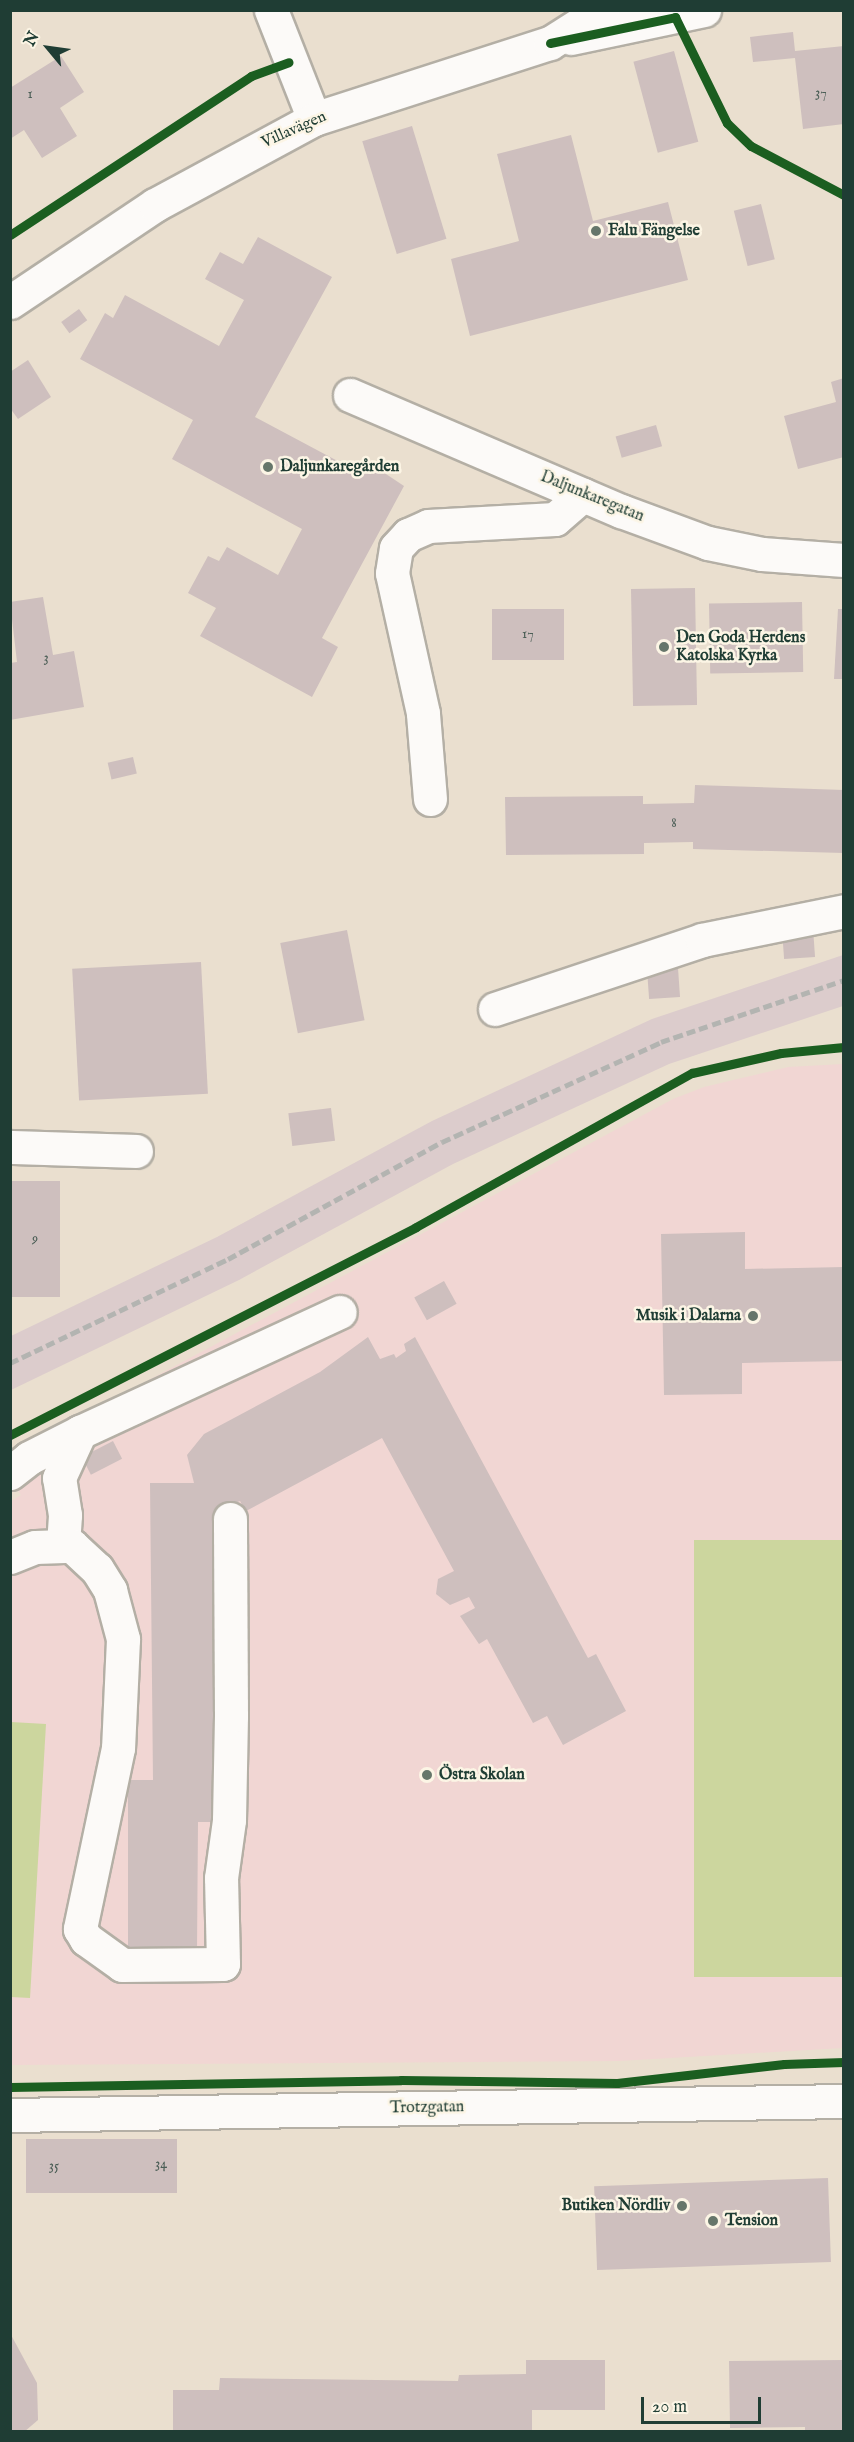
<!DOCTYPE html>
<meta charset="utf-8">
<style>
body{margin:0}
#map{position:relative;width:854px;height:2442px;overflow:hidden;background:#eadfcf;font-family:"IM FELL English",serif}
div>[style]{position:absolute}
.built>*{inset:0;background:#f1d6d3}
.industrial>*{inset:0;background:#dccccc}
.green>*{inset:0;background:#ccd69e;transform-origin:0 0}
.building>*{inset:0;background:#cebfbe;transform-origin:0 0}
.roads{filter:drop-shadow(2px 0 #b4afa5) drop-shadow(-2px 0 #b4afa5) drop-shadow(0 2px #b4afa5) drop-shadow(0 -2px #b4afa5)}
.minor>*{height:33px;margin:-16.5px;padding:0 16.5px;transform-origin:16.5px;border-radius:16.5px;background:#fcfaf8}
.rail>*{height:4.5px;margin-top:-2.25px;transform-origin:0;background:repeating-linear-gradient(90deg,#b3b4b1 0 9px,transparent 0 13.5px)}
.cycleway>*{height:9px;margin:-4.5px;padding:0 4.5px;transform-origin:4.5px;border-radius:4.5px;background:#1b5e20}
.dots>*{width:16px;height:16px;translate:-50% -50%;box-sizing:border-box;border:3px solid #fcf5e5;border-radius:50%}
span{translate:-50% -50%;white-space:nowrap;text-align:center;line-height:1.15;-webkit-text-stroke:5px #fcf5e5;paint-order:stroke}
.number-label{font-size:14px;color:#4b5e56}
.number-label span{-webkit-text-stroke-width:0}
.street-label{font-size:16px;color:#1f3d34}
.poi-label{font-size:16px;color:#1f3d34;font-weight:700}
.left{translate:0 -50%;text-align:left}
.right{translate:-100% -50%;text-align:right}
.frame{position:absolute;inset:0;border:12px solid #1f3d34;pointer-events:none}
.north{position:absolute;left:18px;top:18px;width:60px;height:60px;-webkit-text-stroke:4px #fcf5e5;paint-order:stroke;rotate:299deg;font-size:16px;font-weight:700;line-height:24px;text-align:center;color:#1f3d34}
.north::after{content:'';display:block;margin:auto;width:21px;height:27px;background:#1f3d34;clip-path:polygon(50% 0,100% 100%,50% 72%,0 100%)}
.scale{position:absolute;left:641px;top:2397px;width:120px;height:27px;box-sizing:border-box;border:3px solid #1f3d34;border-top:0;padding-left:8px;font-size:18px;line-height:21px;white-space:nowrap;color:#1f3d34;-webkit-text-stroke:4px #fcf5e5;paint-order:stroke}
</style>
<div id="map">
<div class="built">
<i style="clip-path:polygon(843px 1064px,843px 2048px,619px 2061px,11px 2065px,10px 1502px,21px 1495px,11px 1480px,11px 1454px,673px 1099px,704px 1087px,788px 1067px)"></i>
</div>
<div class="industrial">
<i style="clip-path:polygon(843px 955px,843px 1006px,669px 1064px,453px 1164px,239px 1280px,11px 1390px,11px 1336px,217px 1237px,432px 1121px,652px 1019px)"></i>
</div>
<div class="green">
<i style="left:843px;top:1540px;width:437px;height:149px;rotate:90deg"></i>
<i style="clip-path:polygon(11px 1722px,46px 1724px,30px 1998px,11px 1997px)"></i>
</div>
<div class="building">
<i style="clip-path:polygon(793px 32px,795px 51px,844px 46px,844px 124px,803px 129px,795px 58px,753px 62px,750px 37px)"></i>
<i style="left:674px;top:51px;width:94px;height:42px;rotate:75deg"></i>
<i style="clip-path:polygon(61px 56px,84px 92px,60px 108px,77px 136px,42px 158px,24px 130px,10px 139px,10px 88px)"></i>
<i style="left:412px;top:126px;width:118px;height:52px;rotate:73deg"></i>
<i style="clip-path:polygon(571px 135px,593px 221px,668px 202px,688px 280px,470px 336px,451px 259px,519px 241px,497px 154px)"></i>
<i style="left:761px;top:204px;width:57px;height:28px;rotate:76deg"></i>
<i style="clip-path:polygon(258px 237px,332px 277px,255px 417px,362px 474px,368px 462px,404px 486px,322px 638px,338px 647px,312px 697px,200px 636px,216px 608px,188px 593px,208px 556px,219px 561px,227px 547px,278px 575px,302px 529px,172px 459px,193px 420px,80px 359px,105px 313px,113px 318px,125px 295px,219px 346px,244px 300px,205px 279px,220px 252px,243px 264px)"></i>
<i style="left:79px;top:309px;width:14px;height:22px;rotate:54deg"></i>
<i style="clip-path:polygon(28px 360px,51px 397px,18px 419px,10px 408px,10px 372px)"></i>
<i style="clip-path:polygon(844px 378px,844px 457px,798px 469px,784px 416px,836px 402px,831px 382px)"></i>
<i style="left:656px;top:425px;width:22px;height:42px;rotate:74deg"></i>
<i style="left:695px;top:588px;width:117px;height:64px;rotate:89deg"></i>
<i style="clip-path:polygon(43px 597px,53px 655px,74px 651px,84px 707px,10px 720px,10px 663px,17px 662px,10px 602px)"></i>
<i style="left:802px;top:602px;width:70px;height:93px;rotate:89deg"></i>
<i style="left:492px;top:609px;width:72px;height:51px"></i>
<i style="clip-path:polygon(838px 609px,844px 609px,844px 679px,834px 679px)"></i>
<i style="left:133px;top:757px;width:17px;height:26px;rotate:77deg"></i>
<i style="clip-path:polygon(695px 785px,844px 790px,844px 853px,693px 849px,693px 842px,644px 843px,644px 854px,506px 855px,505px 797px,643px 796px,643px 804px,694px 803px)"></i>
<i style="left:813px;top:928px;width:29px;height:31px;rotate:86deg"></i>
<i style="left:347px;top:930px;width:92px;height:68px;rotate:79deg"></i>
<i style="left:201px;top:962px;width:132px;height:129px;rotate:87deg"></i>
<i style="left:678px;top:968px;width:29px;height:31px;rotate:86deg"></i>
<i style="left:331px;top:1108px;width:33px;height:43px;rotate:83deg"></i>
<i style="left:60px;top:1181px;width:116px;height:50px;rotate:90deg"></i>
<i style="clip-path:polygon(745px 1232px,745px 1269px,844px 1267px,844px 1361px,742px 1363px,742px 1394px,664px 1395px,661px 1234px)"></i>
<i style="left:444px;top:1281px;width:26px;height:34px;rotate:61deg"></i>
<i style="clip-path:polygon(368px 1337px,380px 1359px,394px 1354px,396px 1358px,406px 1351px,404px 1344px,415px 1337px,588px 1658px,596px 1654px,626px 1711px,563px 1745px,547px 1716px,533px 1723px,487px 1639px,479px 1644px,460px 1616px,475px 1608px,469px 1597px,450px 1605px,436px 1594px,438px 1579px,454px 1571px,382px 1438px,246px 1511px,240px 1501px,216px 1510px,219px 1822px,198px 1822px,197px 1950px,128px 1950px,128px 1780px,153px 1780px,150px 1483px,194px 1483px,187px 1455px,204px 1434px,320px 1372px)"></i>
<i style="left:113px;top:1441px;width:20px;height:35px;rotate:63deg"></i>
<i style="left:26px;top:2139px;width:151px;height:54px"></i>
<i style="left:828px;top:2178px;width:84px;height:234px;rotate:88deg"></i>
<i style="clip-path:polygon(10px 2333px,37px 2383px,38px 2420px,24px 2432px,10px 2432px)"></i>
<i style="clip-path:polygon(526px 2360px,605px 2360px,605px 2410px,532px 2410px,532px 2432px,173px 2432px,173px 2390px,219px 2390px,220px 2378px,458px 2381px,459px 2375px,526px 2374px)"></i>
<i style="clip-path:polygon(844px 2360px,844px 2432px,805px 2432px,805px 2427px,730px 2428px,729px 2361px)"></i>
</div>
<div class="roads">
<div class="minor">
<i style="left:271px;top:10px;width:117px;rotate:68.5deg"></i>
<i style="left:571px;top:38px;width:136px;rotate:-11.9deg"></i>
<i style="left:10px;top:302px;width:174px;rotate:-33.8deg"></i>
<i style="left:155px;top:205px;width:181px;rotate:-28.4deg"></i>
<i style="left:314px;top:119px;width:248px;rotate:-17.9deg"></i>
<i style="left:550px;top:43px;width:62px;rotate:-32.4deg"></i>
<i style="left:350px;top:395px;width:295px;rotate:23.2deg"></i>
<i style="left:621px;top:511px;width:93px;rotate:20.2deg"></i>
<i style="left:708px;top:543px;width:55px;rotate:11.5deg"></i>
<i style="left:762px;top:554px;width:82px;rotate:4.2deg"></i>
<i style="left:430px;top:799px;width:86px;rotate:-94.7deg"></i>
<i style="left:423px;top:713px;width:143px;rotate:-102.5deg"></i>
<i style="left:392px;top:573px;width:25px;rotate:-81deg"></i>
<i style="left:396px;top:548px;width:18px;rotate:-47deg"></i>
<i style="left:408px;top:535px;width:22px;rotate:-24deg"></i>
<i style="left:428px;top:526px;width:127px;rotate:-3.2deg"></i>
<i style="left:555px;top:519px;width:37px;rotate:-41deg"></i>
<i style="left:495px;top:1009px;width:218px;rotate:-18.4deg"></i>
<i style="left:702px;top:940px;width:145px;rotate:-11.5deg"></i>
<i style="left:10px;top:1147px;width:126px;rotate:1.8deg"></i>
<i style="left:10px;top:1473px;width:24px;rotate:-38deg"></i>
<i style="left:29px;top:1458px;width:57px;rotate:-27deg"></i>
<i style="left:80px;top:1432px;width:286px;rotate:-24.8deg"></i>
<i style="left:63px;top:1544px;width:29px;rotate:-86deg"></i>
<i style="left:65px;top:1515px;width:37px;rotate:-99deg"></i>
<i style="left:59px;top:1478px;width:51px;rotate:-65.5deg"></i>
<i style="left:10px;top:1557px;width:27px;rotate:-22deg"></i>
<i style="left:35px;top:1547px;width:37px;rotate:-2deg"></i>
<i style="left:72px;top:1546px;width:34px;rotate:43deg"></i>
<i style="left:97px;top:1569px;width:25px;rotate:58deg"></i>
<i style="left:110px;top:1590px;width:51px;rotate:75.1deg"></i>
<i style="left:123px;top:1639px;width:109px;rotate:92.6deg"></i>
<i style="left:118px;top:1748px;width:185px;rotate:101.9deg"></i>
<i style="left:80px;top:1929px;width:12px;rotate:59deg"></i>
<i style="left:86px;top:1939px;width:44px;rotate:35.8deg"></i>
<i style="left:122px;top:1965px;width:101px;rotate:-0.6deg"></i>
<i style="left:223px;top:1964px;width:86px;rotate:-91.3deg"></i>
<i style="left:221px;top:1878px;width:59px;rotate:-82.1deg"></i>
<i style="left:229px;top:1820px;width:104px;rotate:-88.9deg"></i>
<i style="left:231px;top:1716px;width:197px;rotate:-90.3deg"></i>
<i style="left:10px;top:2115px;width:834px;rotate:-0.96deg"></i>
</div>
</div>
<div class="rail">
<i style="left:10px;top:1363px;width:242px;rotate:-25.5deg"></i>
<i style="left:228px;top:1259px;width:244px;rotate:-28.7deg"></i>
<i style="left:442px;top:1142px;width:241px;rotate:-24.5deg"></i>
<i style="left:661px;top:1042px;width:193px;rotate:-18.7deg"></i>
</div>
<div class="cycleway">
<i style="left:550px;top:43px;width:128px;rotate:-11.7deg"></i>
<i style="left:675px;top:17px;width:118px;rotate:63.9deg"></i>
<i style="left:727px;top:123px;width:33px;rotate:44deg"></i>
<i style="left:751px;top:146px;width:105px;rotate:27.8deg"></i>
<i style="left:10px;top:235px;width:289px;rotate:-33.4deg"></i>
<i style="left:251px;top:76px;width:40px;rotate:-20.2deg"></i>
<i style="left:10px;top:1435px;width:456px;rotate:-27.1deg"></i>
<i style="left:416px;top:1227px;width:316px;rotate:-29.2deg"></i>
<i style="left:692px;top:1073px;width:91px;rotate:-12.7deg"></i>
<i style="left:781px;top:1053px;width:63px;rotate:-5.4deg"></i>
<i style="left:10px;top:2087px;width:391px;rotate:-1deg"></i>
<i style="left:401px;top:2080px;width:216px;rotate:0.8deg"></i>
<i style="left:617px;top:2083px;width:168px;rotate:-6.5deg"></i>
<i style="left:784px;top:2064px;width:60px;rotate:-1.9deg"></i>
</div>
<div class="dots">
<i style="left:596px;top:231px;background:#66766a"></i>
<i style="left:268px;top:467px;background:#66766a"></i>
<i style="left:664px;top:647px;background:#66766a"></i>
<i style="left:753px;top:1316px;background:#66766a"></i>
<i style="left:427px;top:1775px;background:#66766a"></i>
<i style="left:682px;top:2206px;background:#66766a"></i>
<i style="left:713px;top:2221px;background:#66766a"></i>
</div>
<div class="number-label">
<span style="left:821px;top:93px">37</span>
<span style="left:30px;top:94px">1</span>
<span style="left:528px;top:634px">17</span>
<span style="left:46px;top:658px">3</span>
<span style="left:674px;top:823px">8</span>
<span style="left:35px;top:1239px">9</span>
<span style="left:161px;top:2164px">34</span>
<span style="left:54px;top:2166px">35</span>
</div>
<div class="street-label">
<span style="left:294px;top:130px;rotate:-24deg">Villavägen</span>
<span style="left:592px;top:497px;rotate:22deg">Daljunkaregatan</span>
<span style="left:427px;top:2108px;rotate:-1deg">Trotzgatan</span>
</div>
<div class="poi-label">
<span class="left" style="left:608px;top:231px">Falu Fängelse</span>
<span class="left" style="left:280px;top:467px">Daljunkaregården</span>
<span class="left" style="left:676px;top:647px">Den Goda Herdens<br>Katolska Kyrka</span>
<span class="right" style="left:741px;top:1316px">Musik i Dalarna</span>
<span class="left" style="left:439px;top:1775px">Östra Skolan</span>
<span class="right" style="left:670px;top:2206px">Butiken Nördliv</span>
<span class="left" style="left:725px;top:2221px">Tension</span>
</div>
<div class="frame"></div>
<div class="north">N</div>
<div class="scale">20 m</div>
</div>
